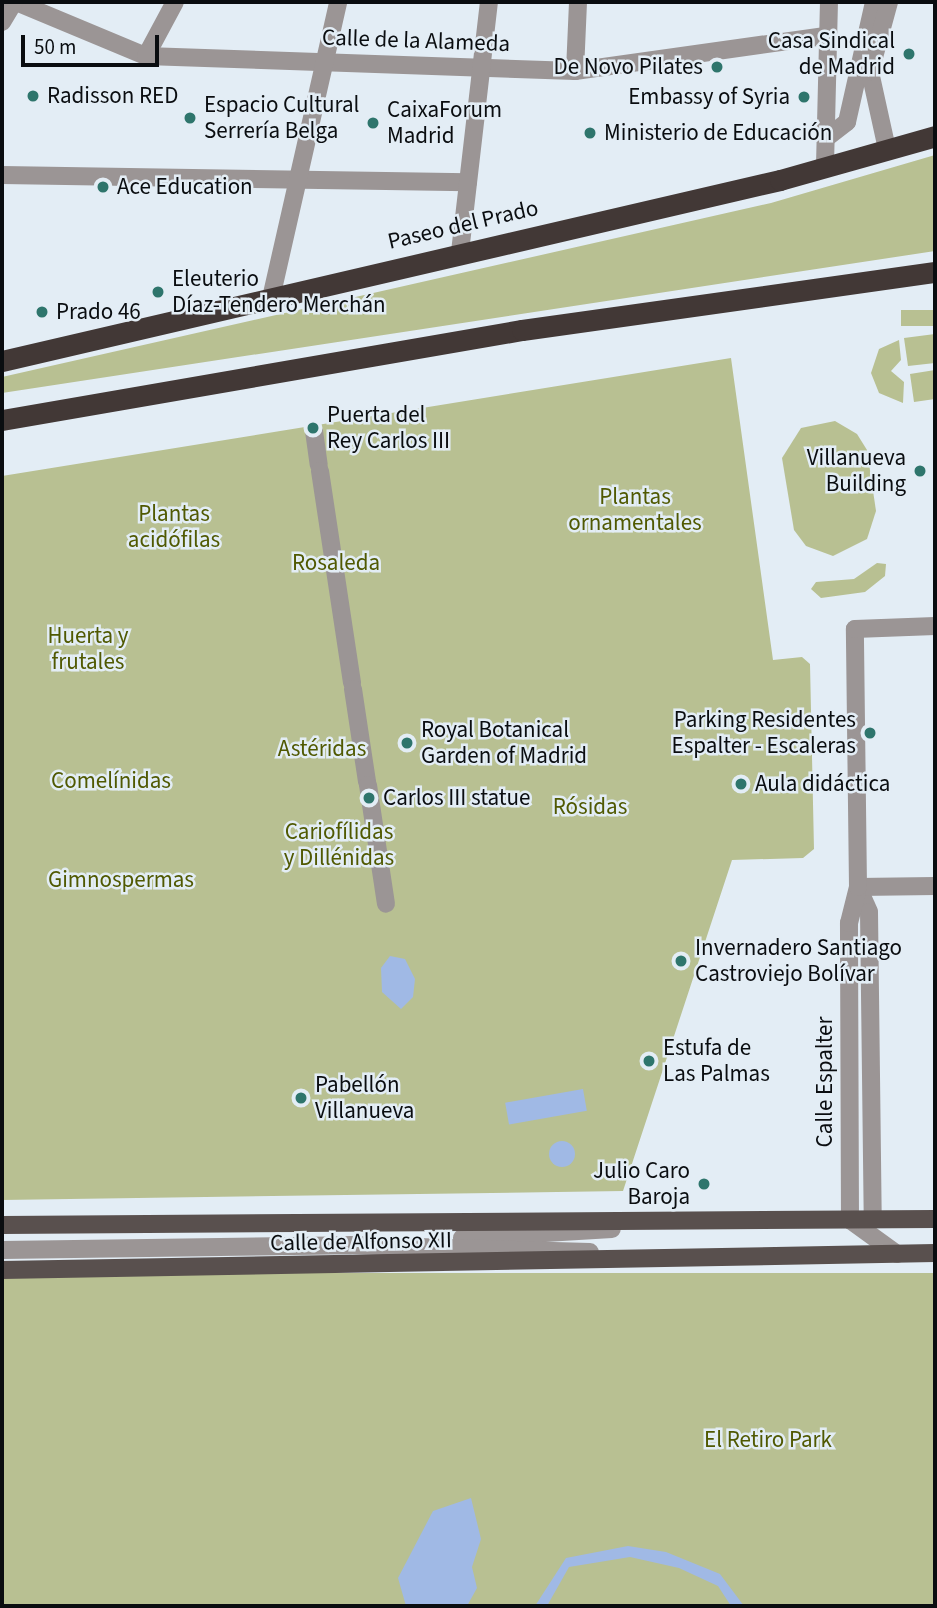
<!DOCTYPE html>
<meta charset="utf-8">
<style>
body{margin:0}
#map{position:relative;width:937px;height:1608px;overflow:hidden;background:#e3edf5;font-family:"Source Sans 3",sans-serif}
div>[style]{position:absolute}
.green>*{inset:0;background:#b8c092;transform-origin:0 0}
.water>*{inset:0;background:#a0b9e5;transform-origin:0 0}
.round{border-radius:50%}
.minor>*{height:18px;margin:-9px;padding:0 9px;transform-origin:9px;border-radius:9px;background:#9b9595}
.major>*{height:18px;margin:-9px;padding:0 9px;transform-origin:9px;border-radius:9px;background:#59504e}
.highway>*{height:21px;margin:-10.5px;padding:0 10.5px;transform-origin:10.5px;border-radius:10.5px;background:#423836}
.dots>*{width:19px;height:19px;translate:-50% -50%;box-sizing:border-box;border:4px solid #e3edf5;border-radius:50%}
span{translate:-50% -50%;white-space:nowrap;text-align:center;line-height:1.15;-webkit-text-stroke:5px #e3edf5;paint-order:stroke}
.street-label{font-size:23px;color:#0a0d10}
.poi-label{font-size:23px;color:#0a0d10}
.right{translate:-100% -50%;text-align:right}
.left{translate:0 -50%;text-align:left}
.park-label{font-size:23px;color:#505902}
.frame{position:absolute;inset:0;border:4px solid #0a0d10;pointer-events:none}
.scale{position:absolute;left:21px;top:35px;width:138px;height:32px;box-sizing:border-box;border:4px solid #0a0d10;border-top:0;padding-left:9px;font-size:21px;line-height:24px;white-space:nowrap;color:#0a0d10;-webkit-text-stroke:5px #e3edf5;paint-order:stroke}
</style>
<div id="map">
<div class="green">
<i style="clip-path:polygon(935px 155px,935px 251px,2px 393px,2px 377px,771px 203px)"></i>
<i style="left:935px;top:310px;width:16px;height:34px;rotate:90deg"></i>
<i style="clip-path:polygon(935px 334px,935px 363px,908px 366px,904px 338px)"></i>
<i style="clip-path:polygon(899px 340px,901px 360px,891px 371px,904px 382px,903px 403px,879px 393px,871px 373px,879px 349px)"></i>
<i style="clip-path:polygon(731px 358px,773px 660px,802px 657px,810px 664px,814px 849px,803px 858px,732px 860px,623px 1191px,2px 1200px,2px 476px)"></i>
<i style="clip-path:polygon(935px 370px,935px 399px,914px 402px,910px 374px)"></i>
<i style="clip-path:polygon(835px 421px,857px 434px,867px 450px,876px 511px,867px 539px,833px 556px,806px 546px,794px 530px,782px 458px,801px 428px)"></i>
<i style="clip-path:polygon(877px 563px,886px 564px,885px 576px,865px 592px,821px 598px,811px 589px,816px 582px,854px 579px)"></i>
<i style="left:935px;top:1273px;width:333px;height:933px;rotate:90deg"></i>
</div>
<div class="water">
<i style="clip-path:polygon(390px 956px,405px 959px,415px 979px,413px 997px,401px 1009px,382px 992px,381px 968px)"></i>
<i style="left:583px;top:1089px;width:22px;height:79px;rotate:80deg"></i>
<i class="round" style="left:549px;top:1141px;width:26px;height:26px"></i>
<i style="clip-path:polygon(471px 1498px,481px 1539px,472px 1567px,477px 1588px,467px 1606px,406px 1606px,398px 1578px,433px 1511px)"></i>
<i style="clip-path:polygon(628px 1546px,666px 1552px,720px 1574px,744px 1606px,731px 1606px,718px 1586px,679px 1568px,630px 1557px,569px 1567px,547px 1606px,535px 1606px,566px 1558px)"></i>
</div>
<div class="minor">
<i style="left:16px;top:2px;width:141px;rotate:22.6deg"></i>
<i style="left:146px;top:56px;width:429px;rotate:2deg"></i>
<i style="left:575px;top:71px;width:251px;rotate:-8deg"></i>
<i style="left:2px;top:22px;width:23px;rotate:-59deg"></i>
<i style="left:146px;top:56px;width:61px;rotate:-61.8deg"></i>
<i style="left:575px;top:71px;width:69px;rotate:-87.5deg"></i>
<i style="left:829px;top:136px;width:23px;rotate:-38deg"></i>
<i style="left:847px;top:122px;width:123px;rotate:-77.3deg"></i>
<i style="left:887px;top:149px;width:79px;rotate:-102.4deg"></i>
<i style="left:870px;top:72px;width:73px;rotate:-74.8deg"></i>
<i style="left:825px;top:165px;width:163px;rotate:-88.6deg"></i>
<i style="left:2px;top:175px;width:466px;rotate:0.9deg"></i>
<i style="left:460px;top:252px;width:252px;rotate:-83.4deg"></i>
<i style="left:271px;top:298px;width:303px;rotate:-77.2deg"></i>
<i style="left:314px;top:431px;width:34px;rotate:82deg"></i>
<i style="left:320px;top:471px;width:214px;rotate:81.4deg"></i>
<i style="left:353px;top:689px;width:94px;rotate:81.4deg"></i>
<i style="left:368px;top:785px;width:120px;rotate:81.4deg"></i>
<i style="left:858px;top:887px;width:27px;rotate:66deg"></i>
<i style="left:869px;top:912px;width:307px;rotate:89.3deg"></i>
<i style="left:858px;top:887px;width:77px;rotate:-0.7deg"></i>
<i style="left:462px;top:1238px;width:150px;rotate:-3.4deg"></i>
<i style="left:2px;top:1250px;width:348px;rotate:-0.8deg"></i>
<i style="left:350px;top:1245px;width:240px;rotate:1.7deg"></i>
<i style="left:897px;top:1254px;width:58px;rotate:-144.1deg"></i>
<i style="left:850px;top:1220px;width:297px;rotate:-90.2deg"></i>
<i style="left:849px;top:923px;width:37px;rotate:-76deg"></i>
<i style="left:858px;top:887px;width:258px;rotate:-90.7deg"></i>
<i style="left:855px;top:629px;width:80px;rotate:-2.1deg"></i>
</div>
<div class="major">
<i style="left:2px;top:1225px;width:933px;rotate:-0.37deg"></i>
<i style="left:2px;top:1270px;width:933px;rotate:-1.04deg"></i>
</div>
<div class="highway">
<i style="left:2px;top:361px;width:799px;rotate:-13.1deg"></i>
<i style="left:780px;top:180px;width:161px;rotate:-15.8deg"></i>
<i style="left:2px;top:420px;width:528px;rotate:-9.82deg"></i>
<i style="left:522px;top:330px;width:417px;rotate:-8deg"></i>
</div>
<div class="dots">
<i style="left:909px;top:54px;background:#2e756c"></i>
<i style="left:717px;top:67px;background:#2e756c"></i>
<i style="left:33px;top:96px;background:#2e756c"></i>
<i style="left:804px;top:97px;background:#2e756c"></i>
<i style="left:190px;top:118px;background:#2e756c"></i>
<i style="left:373px;top:123px;background:#2e756c"></i>
<i style="left:590px;top:133px;background:#2e756c"></i>
<i style="left:103px;top:187px;background:#2e756c"></i>
<i style="left:158px;top:292px;background:#2e756c"></i>
<i style="left:42px;top:312px;background:#2e756c"></i>
<i style="left:313px;top:428px;background:#2e756c"></i>
<i style="left:920px;top:471px;background:#2e756c"></i>
<i style="left:870px;top:733px;background:#2e756c"></i>
<i style="left:407px;top:743px;background:#2e756c"></i>
<i style="left:741px;top:784px;background:#2e756c"></i>
<i style="left:369px;top:798px;background:#2e756c"></i>
<i style="left:681px;top:961px;background:#2e756c"></i>
<i style="left:649px;top:1061px;background:#2e756c"></i>
<i style="left:301px;top:1098px;background:#2e756c"></i>
<i style="left:704px;top:1184px;background:#2e756c"></i>
</div>
<div class="street-label">
<span style="left:416px;top:41px;rotate:2deg">Calle de la Alameda</span>
<span style="left:463px;top:225px;rotate:-13deg">Paseo del Prado</span>
<span style="left:825px;top:1082px;rotate:-90deg">Calle Espalter</span>
<span style="left:361px;top:1242px;rotate:-1deg">Calle de Alfonso XII</span>
</div>
<div class="poi-label">
<span class="right" style="left:895px;top:54px">Casa Sindical<br>de Madrid</span>
<span class="right" style="left:703px;top:67px">De Novo Pilates</span>
<span class="left" style="left:47px;top:96px">Radisson RED</span>
<span class="right" style="left:790px;top:97px">Embassy of Syria</span>
<span class="left" style="left:204px;top:118px">Espacio Cultural<br>Serrería Belga</span>
<span class="left" style="left:387px;top:123px">CaixaForum<br>Madrid</span>
<span class="left" style="left:604px;top:133px">Ministerio de Educación</span>
<span class="left" style="left:117px;top:187px">Ace Education</span>
<span class="left" style="left:172px;top:292px">Eleuterio<br>Díaz-Tendero Merchán</span>
<span class="left" style="left:56px;top:312px">Prado 46</span>
<span class="left" style="left:327px;top:428px">Puerta del<br>Rey Carlos III</span>
<span class="right" style="left:906px;top:471px">Villanueva<br>Building</span>
<span class="right" style="left:856px;top:733px">Parking Residentes<br>Espalter - Escaleras</span>
<span class="left" style="left:421px;top:743px">Royal Botanical<br>Garden of Madrid</span>
<span class="left" style="left:755px;top:784px">Aula didáctica</span>
<span class="left" style="left:383px;top:798px">Carlos III statue</span>
<span class="left" style="left:695px;top:961px">Invernadero Santiago<br>Castroviejo Bolívar</span>
<span class="left" style="left:663px;top:1061px">Estufa de<br>Las Palmas</span>
<span class="left" style="left:315px;top:1098px">Pabellón<br>Villanueva</span>
<span class="right" style="left:690px;top:1184px">Julio Caro<br>Baroja</span>
</div>
<div class="park-label">
<span style="left:635px;top:510px">Plantas<br>ornamentales</span>
<span style="left:174px;top:527px">Plantas<br>acidófilas</span>
<span style="left:336px;top:563px">Rosaleda</span>
<span style="left:88px;top:649px">Huerta y<br>frutales</span>
<span style="left:322px;top:749px">Astéridas</span>
<span style="left:111px;top:781px">Comelínidas</span>
<span style="left:590px;top:807px">Rósidas</span>
<span style="left:339px;top:845px">Cariofílidas<br>y Dillénidas</span>
<span style="left:121px;top:880px">Gimnospermas</span>
<span style="left:768px;top:1440px">El Retiro Park</span>
</div>
<div class="frame"></div>
<div class="scale">50 m</div>
</div>
